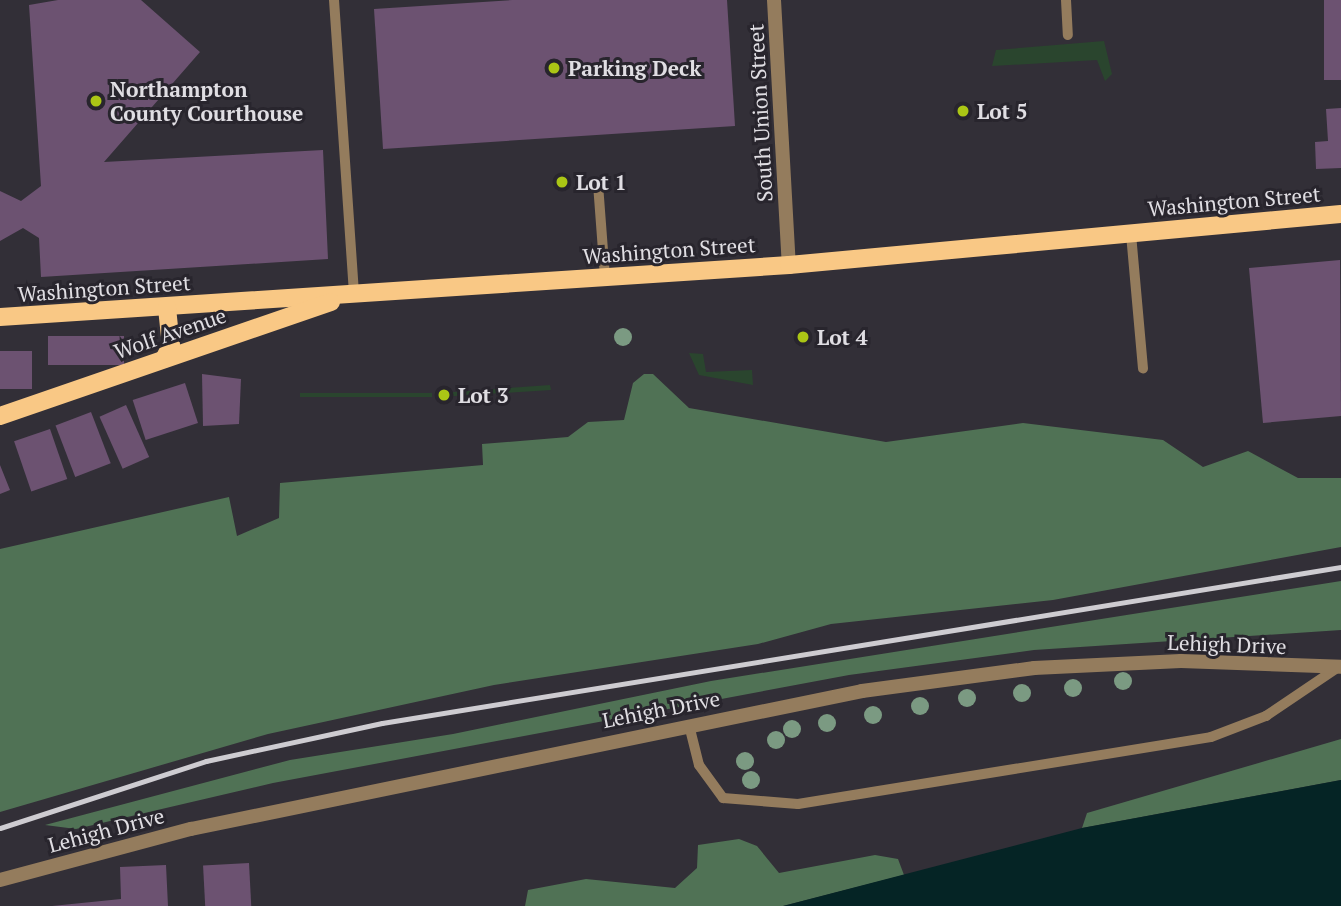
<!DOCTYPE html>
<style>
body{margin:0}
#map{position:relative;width:1341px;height:906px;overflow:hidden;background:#322f37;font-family:"PT Serif",serif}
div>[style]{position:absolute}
.green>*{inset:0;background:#2a452e;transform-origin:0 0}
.forest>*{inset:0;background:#507255}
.water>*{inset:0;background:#052425}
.building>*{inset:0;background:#6c5271;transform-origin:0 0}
.service>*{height:10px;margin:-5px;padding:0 5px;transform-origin:5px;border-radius:5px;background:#947c5d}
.minor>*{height:14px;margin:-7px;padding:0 7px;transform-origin:7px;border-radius:7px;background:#947c5d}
.tertiary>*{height:14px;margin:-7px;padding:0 7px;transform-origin:7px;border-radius:7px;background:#947c5d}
.primary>*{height:18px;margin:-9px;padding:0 9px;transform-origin:9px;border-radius:9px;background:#f9c885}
.rail>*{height:5px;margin:-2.5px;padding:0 2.5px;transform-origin:2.5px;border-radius:2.5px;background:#ceccd1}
.trees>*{width:18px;height:18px;margin:-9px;border-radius:50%;background:#7b9a82}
.dots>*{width:19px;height:19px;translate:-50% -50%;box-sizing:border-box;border:4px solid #28252d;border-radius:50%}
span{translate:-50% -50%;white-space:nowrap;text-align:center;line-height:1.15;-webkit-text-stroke:6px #28252d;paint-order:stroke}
.poi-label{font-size:21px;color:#e0dee3;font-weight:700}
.left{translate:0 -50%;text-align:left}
.street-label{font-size:21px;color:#e0dee3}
</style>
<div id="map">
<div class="green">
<i style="clip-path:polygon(1104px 41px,1112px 74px,1105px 81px,1097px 60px,992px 66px,996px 50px)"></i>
<i style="clip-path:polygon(689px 353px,703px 354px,706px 372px,752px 370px,753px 385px,699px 375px)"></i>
<i style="clip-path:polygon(550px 385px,551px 390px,440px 397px,440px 393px)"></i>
<i style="left:432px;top:393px;width:4px;height:132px;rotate:90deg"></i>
</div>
<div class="forest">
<i style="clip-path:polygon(644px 374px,653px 374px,689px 408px,886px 442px,1023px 423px,1163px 440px,1203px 467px,1248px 451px,1298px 478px,1341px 478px,1341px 547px,1053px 600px,831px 624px,758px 644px,494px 685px,268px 734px,0 812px,0 549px,229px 497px,237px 536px,279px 518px,280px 483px,483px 465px,482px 444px,568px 437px,588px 422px,624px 420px,633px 383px)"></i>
<i style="clip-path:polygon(1341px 581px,1341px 630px,1034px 650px,849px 675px,273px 783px,76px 829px,45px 825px,290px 760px,453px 734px,711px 681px)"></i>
<i style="clip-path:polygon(1341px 739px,1341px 780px,1082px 828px,1087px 813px)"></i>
<i style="clip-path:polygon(739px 839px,757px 846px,779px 873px,875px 855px,898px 859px,904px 875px,783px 906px,525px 906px,528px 890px,586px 879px,675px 888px,697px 868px,698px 845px)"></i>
</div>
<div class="water">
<i style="clip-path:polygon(1341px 780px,1341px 906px,783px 906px,1082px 828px)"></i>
</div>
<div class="building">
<i style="clip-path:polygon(58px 0,141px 0,200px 52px,104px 162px,323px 150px,328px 259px,41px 277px,39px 238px,23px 228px,0 241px,0 191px,21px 201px,41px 186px,29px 5px)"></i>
<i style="clip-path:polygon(512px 0,727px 0,735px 126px,383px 149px,374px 9px)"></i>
<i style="left:1324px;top:0;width:17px;height:80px"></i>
<i style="clip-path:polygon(1341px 108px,1341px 168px,1316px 169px,1315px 142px,1328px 141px,1326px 109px)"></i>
<i style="clip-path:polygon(1340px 260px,1341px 416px,1263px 423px,1249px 268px)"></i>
<i style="left:124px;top:336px;width:29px;height:76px;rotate:90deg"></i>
<i style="left:32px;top:351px;width:38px;height:32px;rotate:90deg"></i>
<i style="clip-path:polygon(202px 374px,241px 379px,239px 424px,203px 426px)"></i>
<i style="left:185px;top:383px;width:42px;height:55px;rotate:72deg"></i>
<i style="left:126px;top:405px;width:57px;height:29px;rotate:66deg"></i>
<i style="left:91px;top:412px;width:55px;height:38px;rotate:69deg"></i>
<i style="left:50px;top:429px;width:53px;height:38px;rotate:71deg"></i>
<i style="clip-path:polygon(0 465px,10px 490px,0 494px)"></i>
<i style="left:249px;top:863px;width:43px;height:46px;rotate:87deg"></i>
<i style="clip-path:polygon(166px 865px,168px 906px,52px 906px,121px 899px,120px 867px)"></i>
</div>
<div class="service">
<i style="left:334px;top:0;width:295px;rotate:86.1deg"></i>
<i style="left:1066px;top:0;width:35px;rotate:87deg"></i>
<i style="left:598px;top:184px;width:93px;rotate:85.7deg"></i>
<i style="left:1131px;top:234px;width:135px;rotate:84.9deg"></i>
<i style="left:689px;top:725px;width:41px;rotate:76deg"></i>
<i style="left:699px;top:765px;width:41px;rotate:54deg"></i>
<i style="left:723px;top:798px;width:75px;rotate:4.6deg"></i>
<i style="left:798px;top:804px;width:418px;rotate:-9.2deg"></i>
<i style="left:1211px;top:737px;width:59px;rotate:-20.9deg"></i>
<i style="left:1266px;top:716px;width:86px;rotate:-34.1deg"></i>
</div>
<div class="minor">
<i style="left:774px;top:0;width:265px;rotate:86.8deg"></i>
</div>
<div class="tertiary">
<i style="left:0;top:880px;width:198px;rotate:-15deg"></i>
<i style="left:191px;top:829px;width:685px;rotate:-11.62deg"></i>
<i style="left:862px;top:691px;width:174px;rotate:-7.6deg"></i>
<i style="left:1034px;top:668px;width:147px;rotate:-2.7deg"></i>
<i style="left:1181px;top:661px;width:160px;rotate:2.1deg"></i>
</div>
<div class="primary">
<i style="left:0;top:317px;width:791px;rotate:-3.77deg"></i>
<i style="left:789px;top:265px;width:554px;rotate:-5.28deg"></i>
<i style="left:164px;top:359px;width:15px;rotate:-62deg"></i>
<i style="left:171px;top:346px;width:39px;rotate:-96deg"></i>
<i style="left:0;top:416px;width:350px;rotate:-19deg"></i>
</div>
<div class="rail">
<i style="left:0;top:828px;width:217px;rotate:-18deg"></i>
<i style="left:206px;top:761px;width:180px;rotate:-12.2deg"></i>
<i style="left:382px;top:723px;width:972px;rotate:-9.24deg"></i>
</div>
<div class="trees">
<i style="left:623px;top:337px"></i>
<i style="left:1123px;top:681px"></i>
<i style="left:1073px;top:688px"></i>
<i style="left:1022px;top:693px"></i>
<i style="left:967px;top:698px"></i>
<i style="left:920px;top:706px"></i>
<i style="left:873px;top:715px"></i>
<i style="left:827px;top:723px"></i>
<i style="left:792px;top:729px"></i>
<i style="left:776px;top:740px"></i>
<i style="left:745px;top:761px"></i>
<i style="left:751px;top:780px"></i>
</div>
<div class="dots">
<i style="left:554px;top:68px;background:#abc615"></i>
<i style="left:96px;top:101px;background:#abc615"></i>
<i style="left:963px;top:111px;background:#abc615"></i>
<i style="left:562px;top:182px;background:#abc615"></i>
<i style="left:803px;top:337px;background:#abc615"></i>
<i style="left:444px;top:395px;background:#abc615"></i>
</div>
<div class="poi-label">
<span class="left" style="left:568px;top:68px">Parking Deck</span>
<span class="left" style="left:110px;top:101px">Northampton<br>County Courthouse</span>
<span class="left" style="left:977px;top:111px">Lot 5</span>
<span class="left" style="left:576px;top:182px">Lot 1</span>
<span class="left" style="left:817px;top:337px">Lot 4</span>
<span class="left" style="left:458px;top:395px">Lot 3</span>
</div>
<div class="street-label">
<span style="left:760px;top:113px;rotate:-93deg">South Union Street</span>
<span style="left:1234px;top:201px;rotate:-5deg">Washington Street</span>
<span style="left:669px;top:250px;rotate:-4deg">Washington Street</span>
<span style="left:104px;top:288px;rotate:-4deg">Washington Street</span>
<span style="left:170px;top:333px;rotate:-19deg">Wolf Avenue</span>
<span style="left:1227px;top:644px;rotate:2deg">Lehigh Drive</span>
<span style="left:661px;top:709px;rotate:-11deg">Lehigh Drive</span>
<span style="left:106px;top:830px;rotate:-15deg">Lehigh Drive</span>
</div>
</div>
